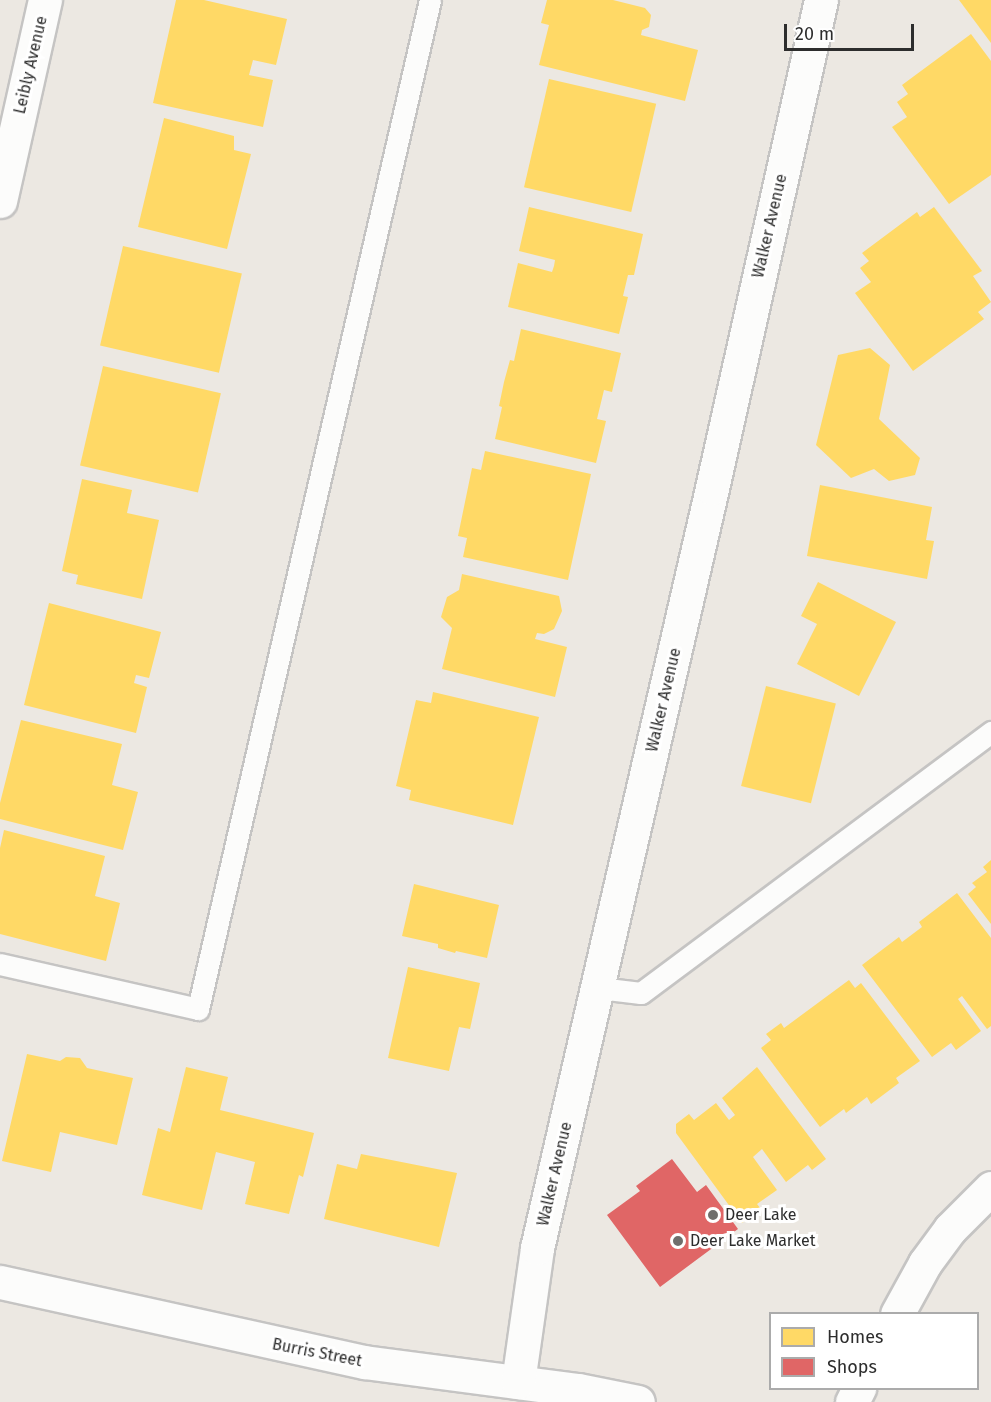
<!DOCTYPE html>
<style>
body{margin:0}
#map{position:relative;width:991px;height:1402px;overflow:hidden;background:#ece8e2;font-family:"Fira Sans",sans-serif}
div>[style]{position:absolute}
.homes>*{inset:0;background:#ffd966;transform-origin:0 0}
.shops>*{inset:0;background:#e06666}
.roads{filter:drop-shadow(2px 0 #c5c4c3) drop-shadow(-2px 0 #c5c4c3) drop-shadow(0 2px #c5c4c3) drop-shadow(0 -2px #c5c4c3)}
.service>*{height:21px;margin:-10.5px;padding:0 10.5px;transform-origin:10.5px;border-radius:10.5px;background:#fcfcfb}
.minor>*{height:33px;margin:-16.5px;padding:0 16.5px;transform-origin:16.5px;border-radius:16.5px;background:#fcfcfb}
.tertiary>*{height:33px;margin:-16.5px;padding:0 16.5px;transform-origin:16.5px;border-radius:16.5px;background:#fcfcfb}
.dots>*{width:16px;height:16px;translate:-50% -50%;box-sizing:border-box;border:3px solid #fff;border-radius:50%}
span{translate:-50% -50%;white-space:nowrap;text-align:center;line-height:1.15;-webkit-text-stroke:6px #fff;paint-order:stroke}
.street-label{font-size:16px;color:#2d2d2d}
.poi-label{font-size:16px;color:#2d2d2d}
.left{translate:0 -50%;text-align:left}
.legend{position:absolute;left:769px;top:1312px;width:210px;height:78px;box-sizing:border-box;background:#fff;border:2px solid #ababab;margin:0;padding:8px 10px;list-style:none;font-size:18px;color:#2d2d2d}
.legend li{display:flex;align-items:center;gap:12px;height:30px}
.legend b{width:30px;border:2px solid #ababab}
.scale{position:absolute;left:784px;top:24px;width:130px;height:27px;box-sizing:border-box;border:3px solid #2d2d2d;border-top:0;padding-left:8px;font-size:18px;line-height:21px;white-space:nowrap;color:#2d2d2d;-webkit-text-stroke:4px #fff;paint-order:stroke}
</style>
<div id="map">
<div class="homes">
<i style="clip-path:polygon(176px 0,204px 0,287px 19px,276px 65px,253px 60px,249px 75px,273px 80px,263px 127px,153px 103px)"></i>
<i style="clip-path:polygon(547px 0,613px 0,645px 8px,651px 15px,649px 27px,642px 30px,641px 35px,698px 50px,685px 101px,539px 65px,549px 25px,541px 23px)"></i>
<i style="clip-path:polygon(959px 0,991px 0,991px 43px)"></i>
<i style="clip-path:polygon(971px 34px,991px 61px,991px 175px,949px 204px,892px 127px,907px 117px,897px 102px,908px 94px,902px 85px)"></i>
<i style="left:549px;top:79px;width:110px;height:111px;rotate:13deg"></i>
<i style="clip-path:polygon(164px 118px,234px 136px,234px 150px,251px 154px,227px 249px,138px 227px)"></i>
<i style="clip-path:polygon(529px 207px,643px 234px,634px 275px,628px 275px,623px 296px,628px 297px,619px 334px,508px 307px,518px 263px,552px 272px,554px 266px,555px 260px,519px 251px)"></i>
<i style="clip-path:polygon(934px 207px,982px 271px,973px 276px,991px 302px,978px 312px,984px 319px,913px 371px,855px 293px,871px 282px,860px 268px,869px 261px,862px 253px,917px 212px,920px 217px)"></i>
<i style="left:123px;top:246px;width:122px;height:102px;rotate:13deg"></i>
<i style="clip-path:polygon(521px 329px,621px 353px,612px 392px,604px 390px,597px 419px,606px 421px,596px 463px,495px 439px,502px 407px,499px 406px,504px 382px,510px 360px,514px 361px)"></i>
<i style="clip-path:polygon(870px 348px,890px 365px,879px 419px,920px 458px,915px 475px,889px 481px,874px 469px,851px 478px,816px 445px,838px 355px)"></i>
<i style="left:103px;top:366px;width:121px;height:102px;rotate:13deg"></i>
<i style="clip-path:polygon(485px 451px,591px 474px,568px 580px,463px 557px,467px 538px,458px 536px,472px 468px,481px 470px)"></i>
<i style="clip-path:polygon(82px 479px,132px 490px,127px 513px,159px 520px,142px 599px,76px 584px,78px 575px,62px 571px)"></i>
<i style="clip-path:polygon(820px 485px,932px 507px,926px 540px,934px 541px,927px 579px,807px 556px)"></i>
<i style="clip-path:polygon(462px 574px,559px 596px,562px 611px,554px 629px,544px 634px,537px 633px,535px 639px,567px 647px,555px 697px,442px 669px,452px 628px,441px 617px,447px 597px,459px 590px)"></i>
<i style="clip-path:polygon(818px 582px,896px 622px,859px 696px,797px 664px,817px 624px,801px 616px)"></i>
<i style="clip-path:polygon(49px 603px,161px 632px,149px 678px,136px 675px,134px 683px,147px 687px,136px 733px,24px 705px)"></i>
<i style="left:766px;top:686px;width:72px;height:103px;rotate:14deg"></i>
<i style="clip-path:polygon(433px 692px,539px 717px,513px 825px,409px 800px,411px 790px,396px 786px,416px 700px,431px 703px)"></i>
<i style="clip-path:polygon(21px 720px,122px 744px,112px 785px,138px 792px,123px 850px,0 819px,0 803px)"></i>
<i style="clip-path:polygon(4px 830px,105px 856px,95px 896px,120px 903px,106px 961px,0 934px,0 848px)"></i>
<i style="clip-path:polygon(991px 860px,991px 924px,968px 894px,976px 887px,972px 883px,987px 872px,983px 867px)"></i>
<i style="clip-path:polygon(414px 884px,499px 905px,487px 958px,456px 951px,455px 953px,438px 948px,438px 944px,402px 936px)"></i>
<i style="clip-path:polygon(957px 893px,991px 938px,991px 1026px,987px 1029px,962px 996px,958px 999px,981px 1031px,956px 1050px,951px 1043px,932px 1057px,862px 965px,899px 937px,902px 942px,922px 927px,919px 922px)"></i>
<i style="clip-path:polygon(408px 967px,480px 983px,470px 1029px,459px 1027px,449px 1071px,388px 1058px)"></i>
<i style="clip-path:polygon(849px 980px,855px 988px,861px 983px,920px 1061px,896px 1078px,899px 1083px,871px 1104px,867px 1097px,846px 1113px,844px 1109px,820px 1127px,761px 1048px,771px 1040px,766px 1034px,781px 1023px,784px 1028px)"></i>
<i style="clip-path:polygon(27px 1054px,60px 1061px,66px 1057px,80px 1058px,87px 1068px,133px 1078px,117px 1145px,60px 1132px,51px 1172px,2px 1161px)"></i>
<i style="clip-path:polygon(186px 1067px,228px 1077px,220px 1110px,314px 1133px,303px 1177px,299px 1175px,289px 1214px,245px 1204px,255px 1162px,216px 1152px,202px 1210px,142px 1195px,158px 1128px,170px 1132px)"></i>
<i style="clip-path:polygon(757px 1067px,826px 1159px,812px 1170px,808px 1165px,786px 1182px,762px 1149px,753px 1157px,777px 1190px,757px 1204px,761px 1209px,742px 1223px,676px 1133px,676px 1124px,689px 1114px,694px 1120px,716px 1103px,729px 1120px,735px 1115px,722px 1098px)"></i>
<i style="clip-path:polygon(361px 1154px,457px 1173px,439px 1247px,324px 1219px,337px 1164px,357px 1169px)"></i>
</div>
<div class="shops">
<i style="clip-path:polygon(672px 1159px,697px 1192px,706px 1185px,738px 1229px,660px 1287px,607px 1215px,640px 1191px,636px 1186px)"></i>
</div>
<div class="roads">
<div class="service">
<i style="left:0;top:964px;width:203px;rotate:12.8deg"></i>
<i style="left:198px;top:1009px;width:1035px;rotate:-77.05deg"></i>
<i style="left:599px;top:988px;width:42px;rotate:6.8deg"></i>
<i style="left:641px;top:993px;width:437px;rotate:-36.7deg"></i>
</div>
<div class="minor">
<i style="left:0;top:201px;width:206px;rotate:-77.4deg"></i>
</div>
<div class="tertiary">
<i style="left:0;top:1282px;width:373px;rotate:12.4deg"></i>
<i style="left:364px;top:1362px;width:216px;rotate:7.5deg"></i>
<i style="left:578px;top:1390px;width:61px;rotate:11.3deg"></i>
<i style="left:897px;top:1314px;width:58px;rotate:-61.2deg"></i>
<i style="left:925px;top:1263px;width:42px;rotate:-53.7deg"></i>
<i style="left:950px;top:1229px;width:58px;rotate:-45deg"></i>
<i style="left:518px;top:1382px;width:135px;rotate:-81.9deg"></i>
<i style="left:537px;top:1248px;width:780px;rotate:-77.03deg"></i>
<i style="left:712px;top:488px;width:500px;rotate:-77.41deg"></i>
<i style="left:852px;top:1402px;width:16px;rotate:-63deg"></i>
</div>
</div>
<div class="dots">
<i style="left:713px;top:1215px;background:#706e6c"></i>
<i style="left:678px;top:1241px;background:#706e6c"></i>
</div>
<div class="street-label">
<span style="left:31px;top:65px;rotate:-77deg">Leibly Avenue</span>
<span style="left:770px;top:226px;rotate:-77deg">Walker Avenue</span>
<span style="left:664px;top:700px;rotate:-77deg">Walker Avenue</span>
<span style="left:555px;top:1174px;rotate:-77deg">Walker Avenue</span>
<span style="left:317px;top:1353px;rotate:11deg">Burris Street</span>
</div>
<div class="poi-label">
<span class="left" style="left:725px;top:1215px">Deer Lake</span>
<span class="left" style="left:690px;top:1241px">Deer Lake Market</span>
</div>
<ul class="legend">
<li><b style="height:16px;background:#ffd966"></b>Homes</li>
<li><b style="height:16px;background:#e06666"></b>Shops</li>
</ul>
<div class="scale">20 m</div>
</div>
